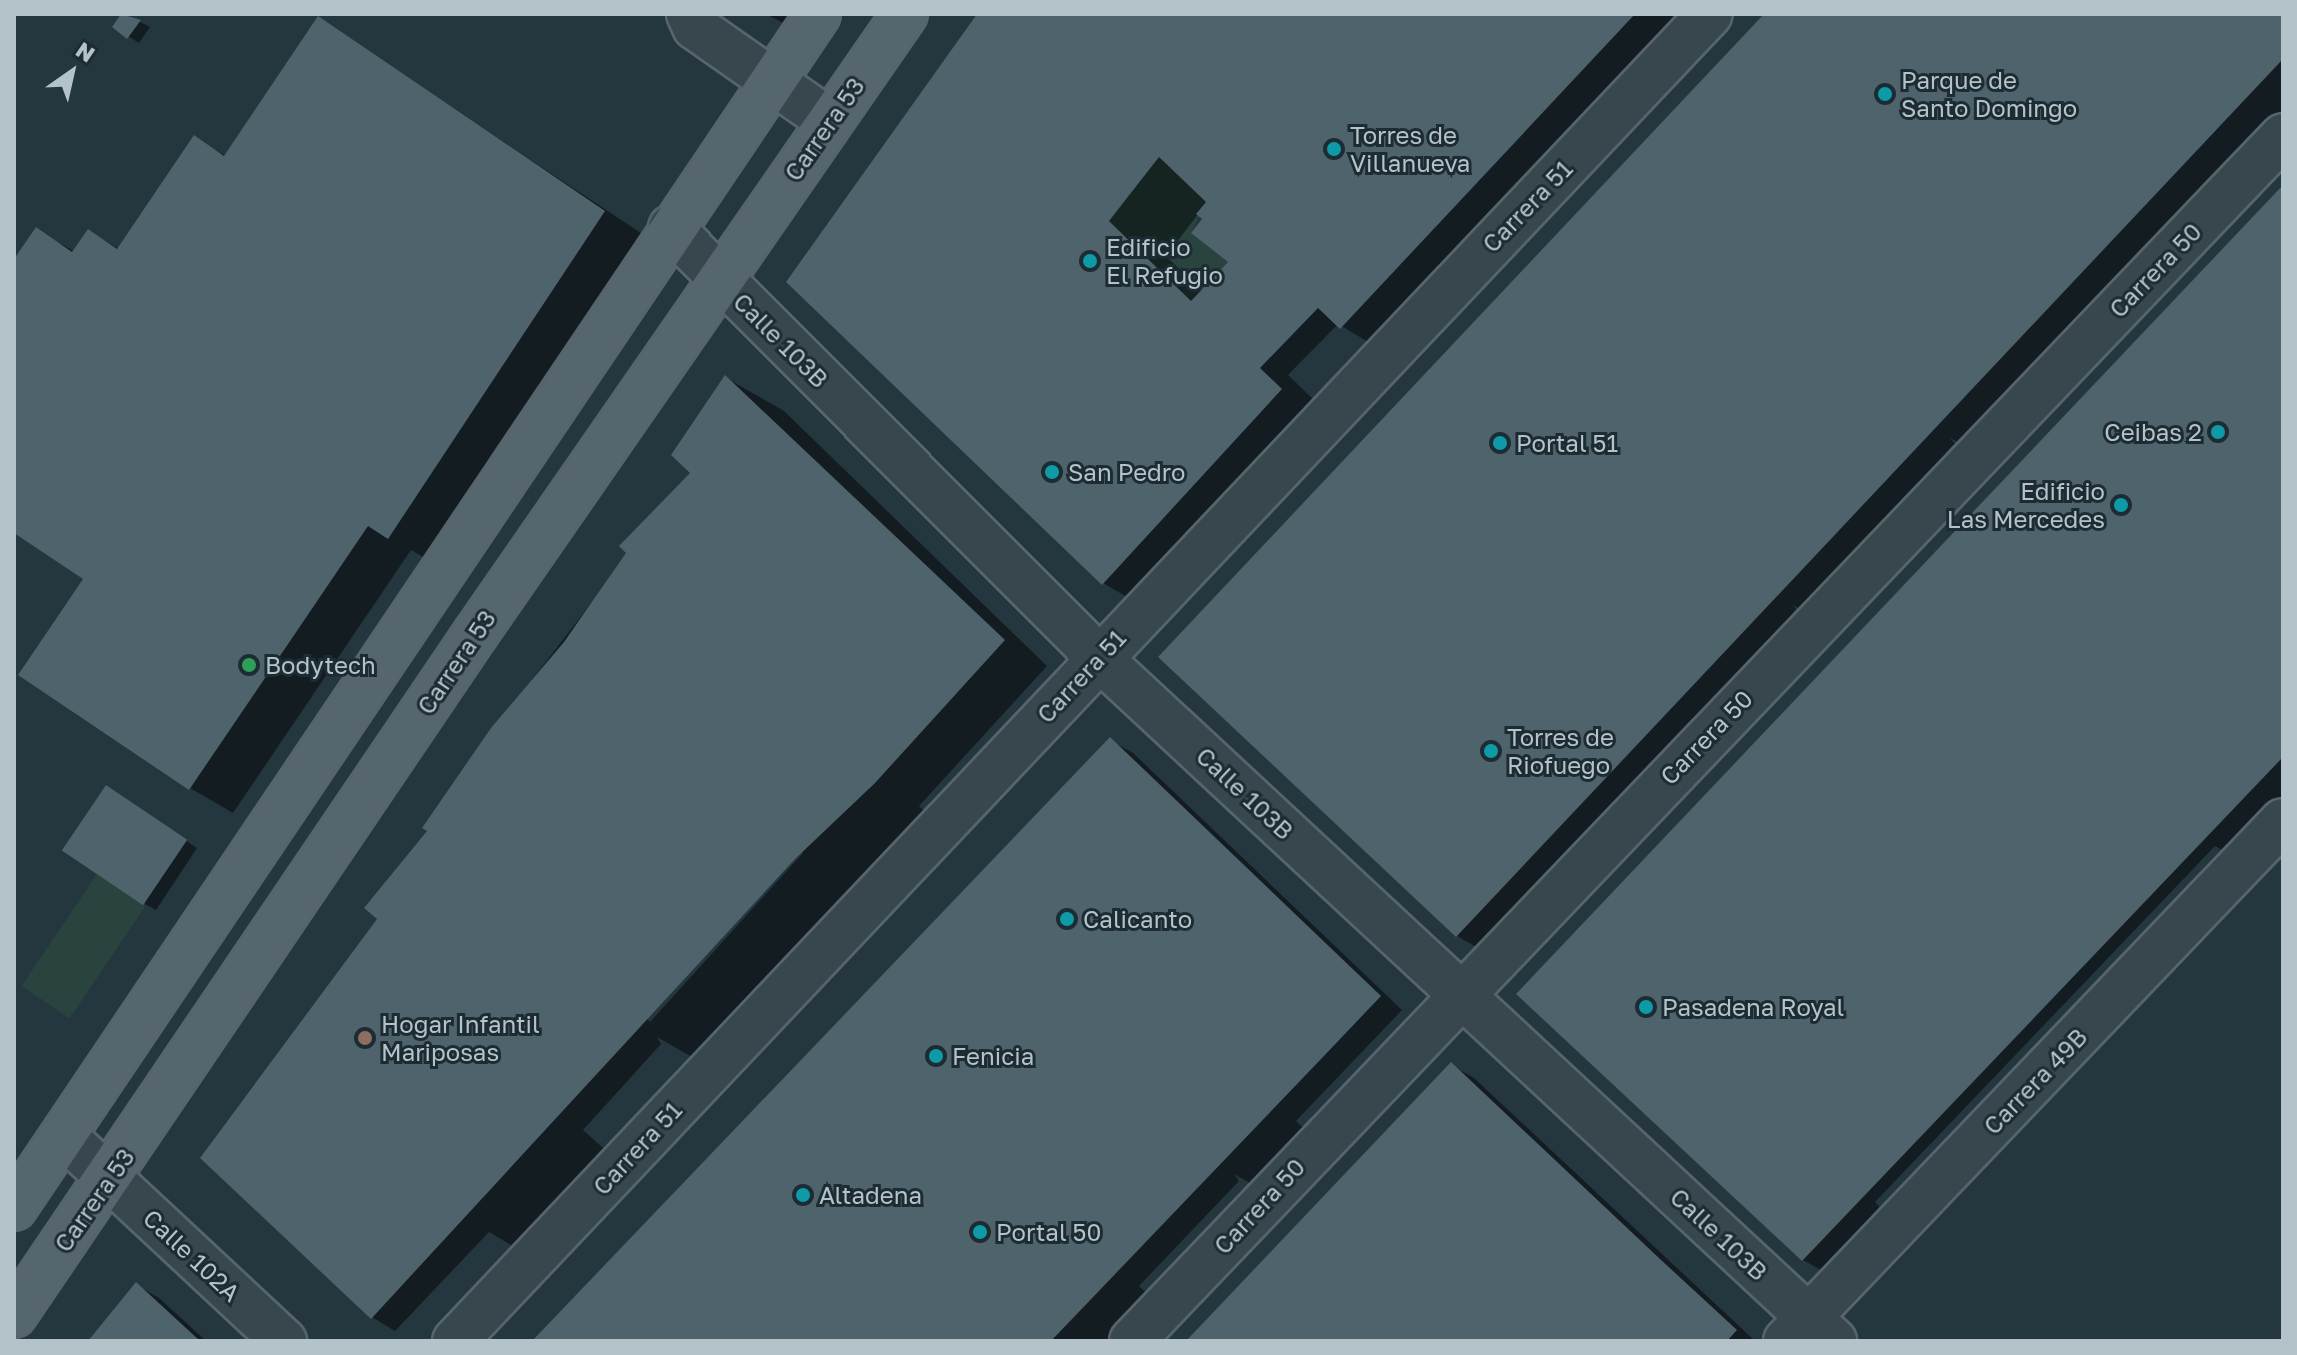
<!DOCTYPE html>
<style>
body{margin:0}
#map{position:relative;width:2297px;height:1355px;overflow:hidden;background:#24363e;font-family:"Golos Text",sans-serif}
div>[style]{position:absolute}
.green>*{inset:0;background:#29433e;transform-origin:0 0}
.shadow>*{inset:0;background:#0007}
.building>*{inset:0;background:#4f636c;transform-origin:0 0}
.roads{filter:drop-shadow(2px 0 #56656c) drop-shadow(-2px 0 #56656c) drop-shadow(0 2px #56656c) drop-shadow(0 -2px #56656c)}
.minor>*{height:44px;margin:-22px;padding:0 22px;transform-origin:22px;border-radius:22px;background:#38474e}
.major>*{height:44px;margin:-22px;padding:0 22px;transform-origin:22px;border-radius:22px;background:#56666e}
.dots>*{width:22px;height:22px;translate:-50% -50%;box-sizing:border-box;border:4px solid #1d2c33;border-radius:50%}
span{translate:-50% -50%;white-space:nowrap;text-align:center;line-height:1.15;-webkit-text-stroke:6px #1d2c33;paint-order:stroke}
.poi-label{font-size:24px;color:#b4c2c9}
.left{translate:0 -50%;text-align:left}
.right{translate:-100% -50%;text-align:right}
.street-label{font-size:24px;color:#b4c2c9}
.frame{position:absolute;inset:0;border:16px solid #b4c2c9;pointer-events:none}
.north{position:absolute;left:32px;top:32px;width:80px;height:80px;-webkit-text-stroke:6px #1d2c33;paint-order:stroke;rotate:34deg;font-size:22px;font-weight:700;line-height:32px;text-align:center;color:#b4c2c9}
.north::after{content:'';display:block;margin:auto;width:28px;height:36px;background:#b4c2c9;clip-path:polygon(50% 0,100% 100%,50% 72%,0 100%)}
</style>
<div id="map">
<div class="green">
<i style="clip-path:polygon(1159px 157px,1206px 202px,1191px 233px,1228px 262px,1191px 301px,1109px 221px)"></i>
<i style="left:97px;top:874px;width:58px;height:135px;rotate:34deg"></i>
</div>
<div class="shadow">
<i style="clip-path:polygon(124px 14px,150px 27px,139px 43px,114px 27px)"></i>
<i style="clip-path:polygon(766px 14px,807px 14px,796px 30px)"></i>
<i style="clip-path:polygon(evenodd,980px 14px,1721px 14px,1400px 361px,1338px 324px,1288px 375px,1339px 424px,1161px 617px,1103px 583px,788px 282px,980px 14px,1199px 213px,1231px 262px,1203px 292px,1166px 256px,1199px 213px)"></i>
<i style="clip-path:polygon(1766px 14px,2283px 14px,2283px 129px,1993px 462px,1950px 438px,1955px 444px,1856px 549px,1885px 576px,1835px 630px,1793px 605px,1798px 612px,1751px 661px,1780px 688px,1480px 949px,1457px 936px)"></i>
<i style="clip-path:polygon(318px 19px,647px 237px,432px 562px,411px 550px,233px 813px,190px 788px,85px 579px,14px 530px,14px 263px,37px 230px,75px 252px,89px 231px,119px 249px,194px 138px,226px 156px)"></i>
<i style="clip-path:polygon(2283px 188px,2283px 811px,2237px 859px,2215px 846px,1875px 1202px,1884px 1212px,1826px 1273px,1803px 1260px)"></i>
<i style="clip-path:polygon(evenodd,726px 378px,784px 411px,1047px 666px,919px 806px,931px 818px,699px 1061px,657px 1037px,661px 1044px,583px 1130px,612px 1156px,524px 1253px,489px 1232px,395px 1331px,372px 1317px,380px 918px,492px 731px,691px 475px,726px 378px,800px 851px,803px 853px,650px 1022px,647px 1019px,800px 851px)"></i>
<i style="clip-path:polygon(1110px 740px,1133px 753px,1402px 1010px,1296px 1121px,1313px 1137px,1262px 1190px,1234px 1174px,1239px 1181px,1139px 1286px,1167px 1313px,1141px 1341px,535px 1341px)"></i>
<i style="clip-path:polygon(118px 794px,197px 848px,156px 910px,145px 904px)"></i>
<i style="clip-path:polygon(1451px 1065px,1474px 1078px,1755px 1341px,1190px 1341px)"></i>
<i style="clip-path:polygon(136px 1285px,159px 1298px,206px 1341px,91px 1341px)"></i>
</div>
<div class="building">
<i style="clip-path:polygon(121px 14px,141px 20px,127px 39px,112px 27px)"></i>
<i style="clip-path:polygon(evenodd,977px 14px,1635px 14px,1340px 329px,1318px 308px,1260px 368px,1282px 389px,1102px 585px,786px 282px,977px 14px,1159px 157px,1206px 202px,1196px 214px,1202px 219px,1191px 233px,1228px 262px,1191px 301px,1109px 221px,1159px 157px)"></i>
<i style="clip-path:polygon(1764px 14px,2283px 14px,2283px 59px,1456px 937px,1158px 657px)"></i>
<i style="clip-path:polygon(318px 16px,605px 211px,388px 539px,368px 526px,189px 790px,18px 675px,83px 579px,14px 533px,14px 259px,36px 227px,72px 252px,88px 229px,117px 249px,194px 135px,224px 156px)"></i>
<i style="clip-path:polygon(2283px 185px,2283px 757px,1802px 1261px,1516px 994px)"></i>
<i style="clip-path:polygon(725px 375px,1005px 640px,875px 783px,795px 859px,371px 1319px,200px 1158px,377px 919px,364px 908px,427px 831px,422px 828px,491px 728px,564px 642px,626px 553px,619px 546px,690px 473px,671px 455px)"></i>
<i style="clip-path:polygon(1110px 737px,1381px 996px,1322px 1058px,1051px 1341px,532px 1341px)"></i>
<i style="left:106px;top:785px;width:98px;height:79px;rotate:34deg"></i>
<i style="clip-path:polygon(1451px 1062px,1660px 1259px,1737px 1330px,1727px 1341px,1186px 1341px)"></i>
<i style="clip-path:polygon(136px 1282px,200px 1341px,88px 1341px)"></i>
</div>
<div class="roads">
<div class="minor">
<i style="left:689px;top:14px;width:14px;rotate:65deg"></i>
<i style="left:695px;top:27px;width:164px;rotate:35deg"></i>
<i style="left:671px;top:228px;width:605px;rotate:45.13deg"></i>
<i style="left:1098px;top:657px;width:1005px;rotate:42.9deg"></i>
<i style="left:64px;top:1136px;width:301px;rotate:43deg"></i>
<i style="left:455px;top:1341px;width:1826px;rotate:-46.6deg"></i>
<i style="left:1132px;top:1341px;width:1666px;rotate:-46.31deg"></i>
<i style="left:1786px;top:1341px;width:719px;rotate:-46.3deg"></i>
</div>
<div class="major">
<i style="left:14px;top:1208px;width:1439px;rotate:-56.04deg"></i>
<i style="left:14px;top:1315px;width:824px;rotate:-55.89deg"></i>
<i style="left:476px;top:633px;width:753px;rotate:-55.28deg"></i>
</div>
</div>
<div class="dots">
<i style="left:1885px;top:94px;background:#0f9aa8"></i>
<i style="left:1334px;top:149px;background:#0f9aa8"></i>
<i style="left:1090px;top:261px;background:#0f9aa8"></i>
<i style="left:2218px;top:432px;background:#0f9aa8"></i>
<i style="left:1500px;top:443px;background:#0f9aa8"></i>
<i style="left:1052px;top:472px;background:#0f9aa8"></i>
<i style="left:2121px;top:505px;background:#0f9aa8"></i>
<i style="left:249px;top:665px;background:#2e9e5b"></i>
<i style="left:1491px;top:751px;background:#0f9aa8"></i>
<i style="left:1067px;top:919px;background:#0f9aa8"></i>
<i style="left:1646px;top:1007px;background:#0f9aa8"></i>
<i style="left:365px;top:1038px;background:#8d6e63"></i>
<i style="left:936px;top:1056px;background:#0f9aa8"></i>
<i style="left:803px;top:1195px;background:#0f9aa8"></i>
<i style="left:980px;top:1232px;background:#0f9aa8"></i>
</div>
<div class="poi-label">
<span class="left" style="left:1901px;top:94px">Parque de<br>Santo Domingo</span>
<span class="left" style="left:1350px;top:149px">Torres de<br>Villanueva</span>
<span class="left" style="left:1106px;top:261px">Edificio<br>El Refugio</span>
<span class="right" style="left:2202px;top:432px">Ceibas 2</span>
<span class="left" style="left:1516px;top:443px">Portal 51</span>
<span class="left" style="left:1068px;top:472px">San Pedro</span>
<span class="right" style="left:2105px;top:505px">Edificio<br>Las Mercedes</span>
<span class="left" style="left:265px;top:665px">Bodytech</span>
<span class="left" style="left:1507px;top:751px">Torres de<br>Riofuego</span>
<span class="left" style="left:1083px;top:919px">Calicanto</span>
<span class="left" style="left:1662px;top:1007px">Pasadena Royal</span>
<span class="left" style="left:381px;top:1038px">Hogar Infantil<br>Mariposas</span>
<span class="left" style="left:952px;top:1056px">Fenicia</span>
<span class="left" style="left:819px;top:1195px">Altadena</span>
<span class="left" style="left:996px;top:1232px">Portal 50</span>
</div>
<div class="street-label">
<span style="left:824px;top:129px;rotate:-55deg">Carrera 53</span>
<span style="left:1527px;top:206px;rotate:-46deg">Carrera 51</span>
<span style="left:2155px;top:270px;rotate:-46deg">Carrera 50</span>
<span style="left:781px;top:340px;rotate:45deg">Calle 103B</span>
<span style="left:456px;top:662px;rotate:-56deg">Carrera 53</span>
<span style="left:1081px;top:676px;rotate:-47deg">Carrera 51</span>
<span style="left:1706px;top:737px;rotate:-46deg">Carrera 50</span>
<span style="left:1245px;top:793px;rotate:43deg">Calle 103B</span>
<span style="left:2035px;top:1081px;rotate:-46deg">Carrera 49B</span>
<span style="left:637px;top:1148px;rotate:-47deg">Carrera 51</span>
<span style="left:94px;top:1200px;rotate:-55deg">Carrera 53</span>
<span style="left:1259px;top:1206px;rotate:-47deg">Carrera 50</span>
<span style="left:1719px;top:1234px;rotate:43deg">Calle 103B</span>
<span style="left:192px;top:1255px;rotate:43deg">Calle 102A</span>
</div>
<div class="frame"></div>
<div class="north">N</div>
</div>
